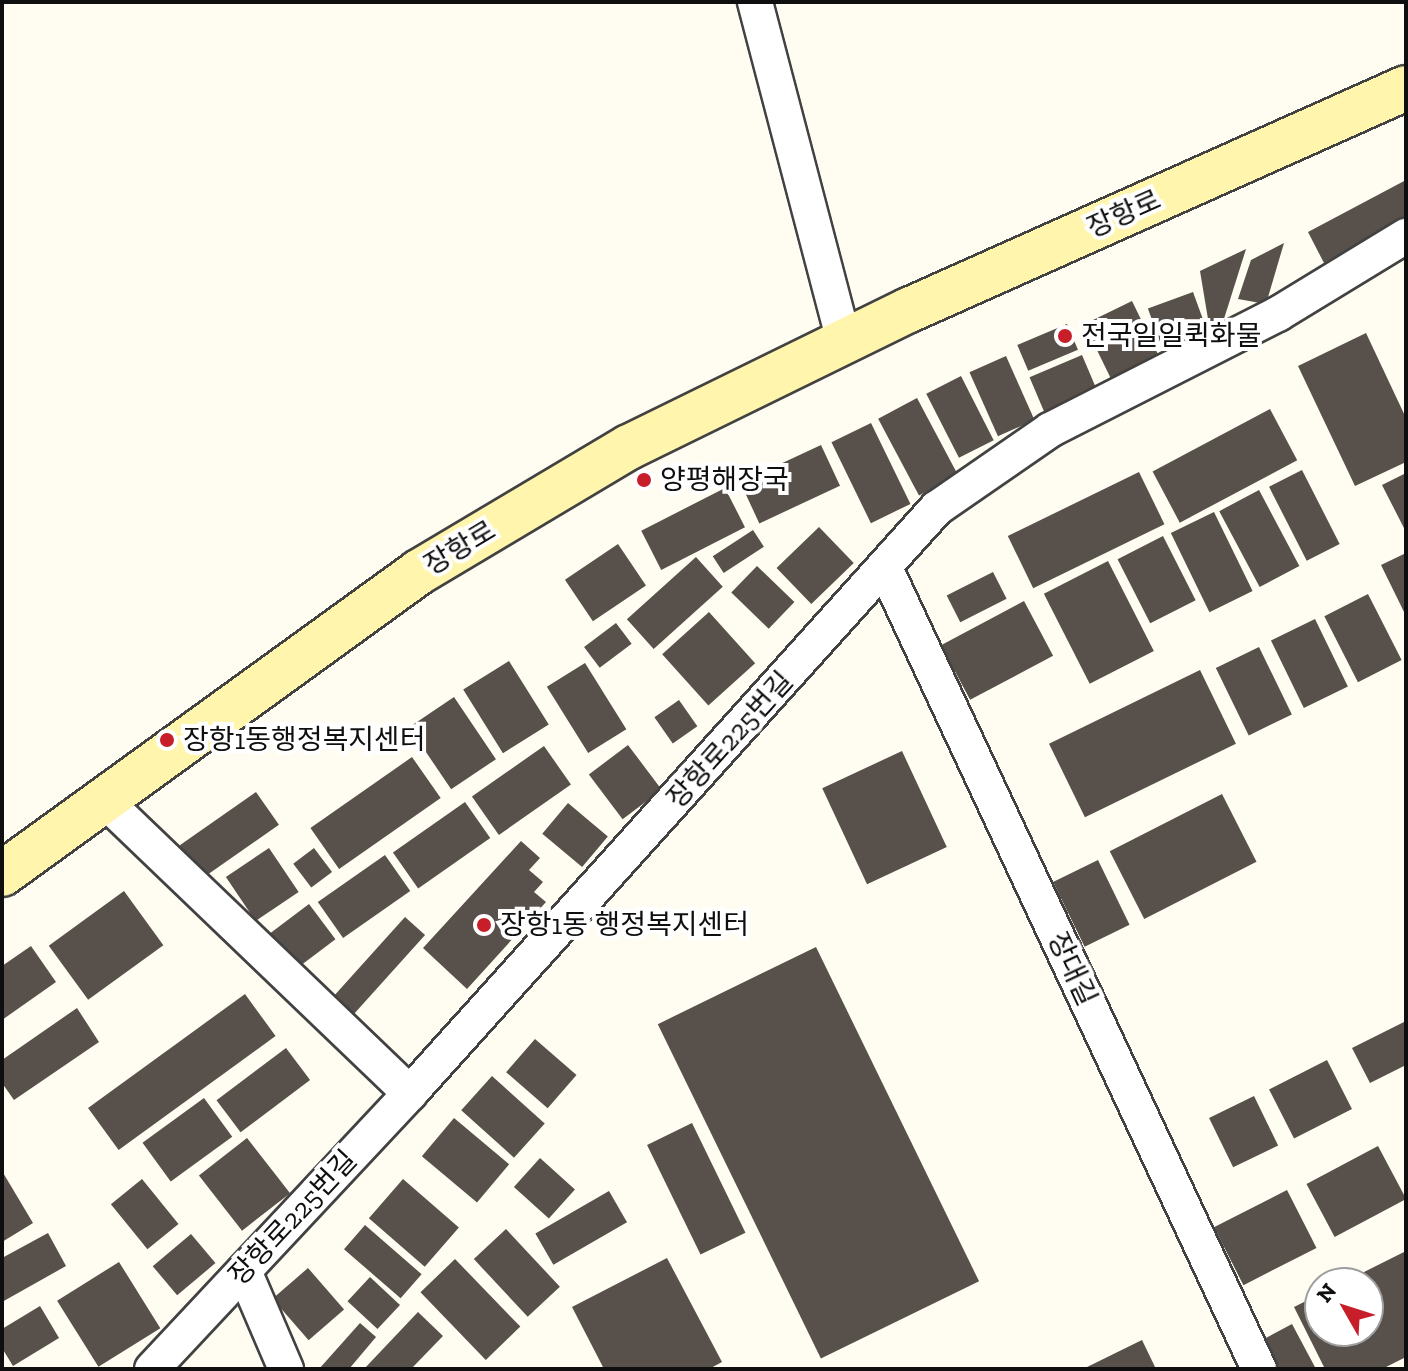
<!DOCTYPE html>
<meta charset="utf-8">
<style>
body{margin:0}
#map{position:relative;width:1408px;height:1371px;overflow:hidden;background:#fffcf1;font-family:"Zilla Slab","Noto Sans KR",serif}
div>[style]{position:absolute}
.building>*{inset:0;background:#58504a;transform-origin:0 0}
.roads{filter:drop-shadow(2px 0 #424242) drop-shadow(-2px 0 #424242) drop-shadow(0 2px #424242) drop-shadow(0 -2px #424242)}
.minor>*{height:34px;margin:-17px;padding:0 17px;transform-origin:17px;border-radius:17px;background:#fff}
.secondary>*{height:44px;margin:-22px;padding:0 22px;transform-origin:22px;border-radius:22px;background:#fff5ac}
.dots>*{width:22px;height:22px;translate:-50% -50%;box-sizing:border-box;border:4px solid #fff;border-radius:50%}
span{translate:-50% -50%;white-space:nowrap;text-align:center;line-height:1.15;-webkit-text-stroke:8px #fff;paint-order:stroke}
.street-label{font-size:28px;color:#0f0f0f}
.poi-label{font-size:28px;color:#0f0f0f}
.left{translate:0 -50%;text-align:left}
.frame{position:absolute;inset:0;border:4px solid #0f0f0f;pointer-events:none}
.north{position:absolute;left:1304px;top:1267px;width:80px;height:80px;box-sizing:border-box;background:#fff;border:2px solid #9f9f9f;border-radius:50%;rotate:309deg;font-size:22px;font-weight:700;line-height:32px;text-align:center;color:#0f0f0f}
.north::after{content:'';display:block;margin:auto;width:28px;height:36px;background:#c71e29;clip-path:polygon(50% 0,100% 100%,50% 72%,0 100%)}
</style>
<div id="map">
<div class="building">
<i style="clip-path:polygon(1406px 180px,1406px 219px,1324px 263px,1308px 232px)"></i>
<i style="clip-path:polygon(1284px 243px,1266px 304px,1238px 299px,1251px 260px)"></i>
<i style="clip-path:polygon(1246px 249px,1223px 322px,1210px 331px,1200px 271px)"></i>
<i style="left:1193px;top:292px;width:46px;height:48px;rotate:70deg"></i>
<i style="left:1132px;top:301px;width:61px;height:53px;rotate:64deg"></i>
<i style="left:1067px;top:324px;width:28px;height:54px;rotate:67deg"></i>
<i style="clip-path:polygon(1366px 333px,1406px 418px,1406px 462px,1355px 486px,1298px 366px)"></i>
<i style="left:1082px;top:355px;width:41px;height:57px;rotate:67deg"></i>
<i style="left:1006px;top:356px;width:70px;height:40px;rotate:66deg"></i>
<i style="left:961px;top:376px;width:72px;height:39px;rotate:63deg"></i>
<i style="left:917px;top:398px;width:87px;height:44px;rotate:62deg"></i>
<i style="left:1270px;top:409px;width:58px;height:133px;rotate:62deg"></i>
<i style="left:871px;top:423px;width:90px;height:44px;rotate:64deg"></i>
<i style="left:821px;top:445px;width:45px;height:89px;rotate:65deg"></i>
<i style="left:1302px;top:470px;width:83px;height:37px;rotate:63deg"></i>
<i style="left:1139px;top:472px;width:58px;height:146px;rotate:64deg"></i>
<i style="clip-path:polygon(1406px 473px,1406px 532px,1382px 485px)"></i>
<i style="left:725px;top:488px;width:44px;height:94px;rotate:63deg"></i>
<i style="left:1259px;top:490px;width:86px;height:45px;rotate:62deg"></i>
<i style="left:1214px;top:512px;width:88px;height:48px;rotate:64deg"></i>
<i style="left:819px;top:527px;width:50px;height:59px;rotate:46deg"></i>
<i style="left:753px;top:530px;width:20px;height:48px;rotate:57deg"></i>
<i style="left:1163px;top:536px;width:72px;height:51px;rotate:63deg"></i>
<i style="left:618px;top:544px;width:50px;height:64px;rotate:56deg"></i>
<i style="clip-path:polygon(1406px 553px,1406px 616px,1381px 565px)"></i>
<i style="left:696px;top:557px;width:40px;height:93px;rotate:48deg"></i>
<i style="left:1108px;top:561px;width:101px;height:72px;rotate:63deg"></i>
<i style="left:757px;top:566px;width:52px;height:37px;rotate:44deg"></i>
<i style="left:993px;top:572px;width:30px;height:52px;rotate:63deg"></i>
<i style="left:1368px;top:594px;width:74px;height:49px;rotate:63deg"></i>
<i style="left:1024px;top:601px;width:62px;height:94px;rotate:62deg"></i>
<i style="left:709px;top:612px;width:69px;height:63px;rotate:48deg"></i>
<i style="left:1315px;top:619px;width:75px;height:49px;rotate:64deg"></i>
<i style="left:616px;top:623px;width:26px;height:40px;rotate:53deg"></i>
<i style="left:1259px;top:647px;width:75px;height:48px;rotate:64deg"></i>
<i style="left:509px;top:661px;width:75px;height:54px;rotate:58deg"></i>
<i style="left:585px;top:663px;width:78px;height:45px;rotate:58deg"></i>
<i style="left:1200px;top:670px;width:82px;height:168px;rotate:64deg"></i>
<i style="left:454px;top:697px;width:75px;height:54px;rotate:56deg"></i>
<i style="left:679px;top:700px;width:32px;height:30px;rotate:55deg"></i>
<i style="left:628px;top:745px;width:56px;height:49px;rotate:53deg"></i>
<i style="left:544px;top:746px;width:47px;height:88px;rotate:55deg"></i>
<i style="left:902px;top:751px;width:106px;height:88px;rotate:65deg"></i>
<i style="left:412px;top:757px;width:50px;height:124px;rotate:55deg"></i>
<i style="left:256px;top:792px;width:40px;height:93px;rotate:55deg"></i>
<i style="left:1222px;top:794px;width:76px;height:126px;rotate:63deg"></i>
<i style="left:465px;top:802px;width:44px;height:88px;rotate:55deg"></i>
<i style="left:568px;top:803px;width:52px;height:40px;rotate:40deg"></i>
<i style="clip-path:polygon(521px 841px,540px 858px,529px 870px,543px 882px,534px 892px,546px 902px,467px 989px,423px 948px)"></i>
<i style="left:269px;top:848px;width:53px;height:52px;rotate:56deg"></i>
<i style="left:314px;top:848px;width:30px;height:26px;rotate:53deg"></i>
<i style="left:385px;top:855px;width:44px;height:82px;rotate:55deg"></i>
<i style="left:1098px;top:860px;width:72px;height:50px;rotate:64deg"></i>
<i style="left:124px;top:891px;width:67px;height:93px;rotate:54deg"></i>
<i style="left:309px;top:904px;width:44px;height:49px;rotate:53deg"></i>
<i style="left:405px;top:917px;width:27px;height:110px;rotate:42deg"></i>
<i style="clip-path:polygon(31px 946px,56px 982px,2px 1020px,2px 966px)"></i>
<i style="left:816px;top:947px;width:372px;height:176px;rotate:64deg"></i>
<i style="left:245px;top:994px;width:52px;height:194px;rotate:54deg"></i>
<i style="clip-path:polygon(77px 1008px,99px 1042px,14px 1100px,2px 1083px,2px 1060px)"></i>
<i style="clip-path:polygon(1406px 1021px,1406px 1065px,1370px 1083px,1352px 1048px)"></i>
<i style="left:535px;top:1039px;width:55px;height:44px;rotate:41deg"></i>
<i style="left:286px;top:1048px;width:40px;height:87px;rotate:53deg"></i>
<i style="left:1327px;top:1060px;width:55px;height:65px;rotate:63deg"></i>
<i style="left:492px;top:1076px;width:71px;height:46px;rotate:42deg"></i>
<i style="left:1254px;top:1096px;width:55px;height:50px;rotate:64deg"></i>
<i style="left:204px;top:1098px;width:48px;height:76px;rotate:54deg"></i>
<i style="left:454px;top:1118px;width:72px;height:50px;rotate:40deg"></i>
<i style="left:692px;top:1123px;width:122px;height:50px;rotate:64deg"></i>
<i style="left:247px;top:1138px;width:70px;height:61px;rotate:52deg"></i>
<i style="left:1378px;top:1146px;width:60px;height:81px;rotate:62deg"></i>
<i style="left:540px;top:1158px;width:47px;height:39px;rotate:42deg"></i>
<i style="clip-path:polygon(2px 1171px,33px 1223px,2px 1242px)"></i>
<i style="left:142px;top:1179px;width:58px;height:40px;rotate:51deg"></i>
<i style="left:403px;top:1179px;width:74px;height:52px;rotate:41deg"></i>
<i style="left:1287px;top:1190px;width:65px;height:82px;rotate:63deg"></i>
<i style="left:609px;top:1191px;width:36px;height:85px;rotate:60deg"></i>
<i style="left:365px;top:1225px;width:75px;height:32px;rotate:41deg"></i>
<i style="left:506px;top:1229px;width:79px;height:44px;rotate:47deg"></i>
<i style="clip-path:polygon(48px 1233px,66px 1266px,2px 1302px,2px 1258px)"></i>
<i style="left:191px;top:1234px;width:38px;height:50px;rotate:50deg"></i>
<i style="clip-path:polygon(1406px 1251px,1406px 1357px,1382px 1369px,1325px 1369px,1294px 1307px,1320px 1294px,1320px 1331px,1368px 1331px,1368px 1283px,1342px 1283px)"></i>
<i style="clip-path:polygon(667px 1258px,722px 1362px,709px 1369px,604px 1369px,572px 1307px)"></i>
<i style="left:455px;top:1259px;width:94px;height:48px;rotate:46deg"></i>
<i style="left:119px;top:1262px;width:78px;height:73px;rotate:58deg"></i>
<i style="left:308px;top:1268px;width:55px;height:47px;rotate:49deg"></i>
<i style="left:370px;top:1277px;width:41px;height:33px;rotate:43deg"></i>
<i style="clip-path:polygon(40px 1306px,59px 1338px,13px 1366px,2px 1348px,2px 1329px)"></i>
<i style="clip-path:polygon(418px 1312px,443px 1336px,411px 1369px,364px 1369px)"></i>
<i style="clip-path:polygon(360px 1323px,376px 1337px,349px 1369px,319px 1369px)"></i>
<i style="clip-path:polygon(1292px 1324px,1316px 1369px,1278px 1369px,1262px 1340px)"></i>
<i style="clip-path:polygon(1142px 1340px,1156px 1369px,1083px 1369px)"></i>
</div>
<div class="roads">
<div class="minor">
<i style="left:755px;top:2px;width:351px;rotate:75.3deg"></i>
<i style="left:885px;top:568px;width:884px;rotate:64.97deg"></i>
<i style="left:104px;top:800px;width:424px;rotate:43.8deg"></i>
<i style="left:244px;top:1271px;width:107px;rotate:66.8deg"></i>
<i style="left:152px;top:1369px;width:378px;rotate:-46.9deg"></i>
<i style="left:410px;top:1093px;width:787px;rotate:-47.99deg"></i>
<i style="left:937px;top:508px;width:137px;rotate:-34.6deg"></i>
<i style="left:1050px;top:430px;width:256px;rotate:-27deg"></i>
<i style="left:1278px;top:314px;width:150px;rotate:-31.4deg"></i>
</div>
<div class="secondary">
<i style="left:2px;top:874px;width:515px;rotate:-35.91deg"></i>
<i style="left:419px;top:572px;width:244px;rotate:-30.8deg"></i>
<i style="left:629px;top:447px;width:312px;rotate:-26.1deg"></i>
<i style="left:909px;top:310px;width:544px;rotate:-24.07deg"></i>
</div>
</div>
<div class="dots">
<i style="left:1065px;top:336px;background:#c71e29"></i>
<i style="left:644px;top:480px;background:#c71e29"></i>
<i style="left:167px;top:740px;background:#c71e29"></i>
<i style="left:484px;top:925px;background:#c71e29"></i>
</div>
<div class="street-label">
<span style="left:1124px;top:214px;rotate:-24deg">장항로</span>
<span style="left:460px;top:548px;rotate:-31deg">장항로</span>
<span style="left:730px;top:740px;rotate:-48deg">장항로225번길</span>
<span style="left:1072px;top:969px;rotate:65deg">장대길</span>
<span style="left:293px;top:1218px;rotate:-47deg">장항로225번길</span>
</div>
<div class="poi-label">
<span class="left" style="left:1081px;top:336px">전국일일퀵화물</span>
<span class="left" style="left:660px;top:480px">양평해장국</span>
<span class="left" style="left:183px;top:740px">장항1동행정복지센터</span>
<span class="left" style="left:500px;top:925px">장항1동 행정복지센터</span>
</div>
<div class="frame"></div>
<div class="north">N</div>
</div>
